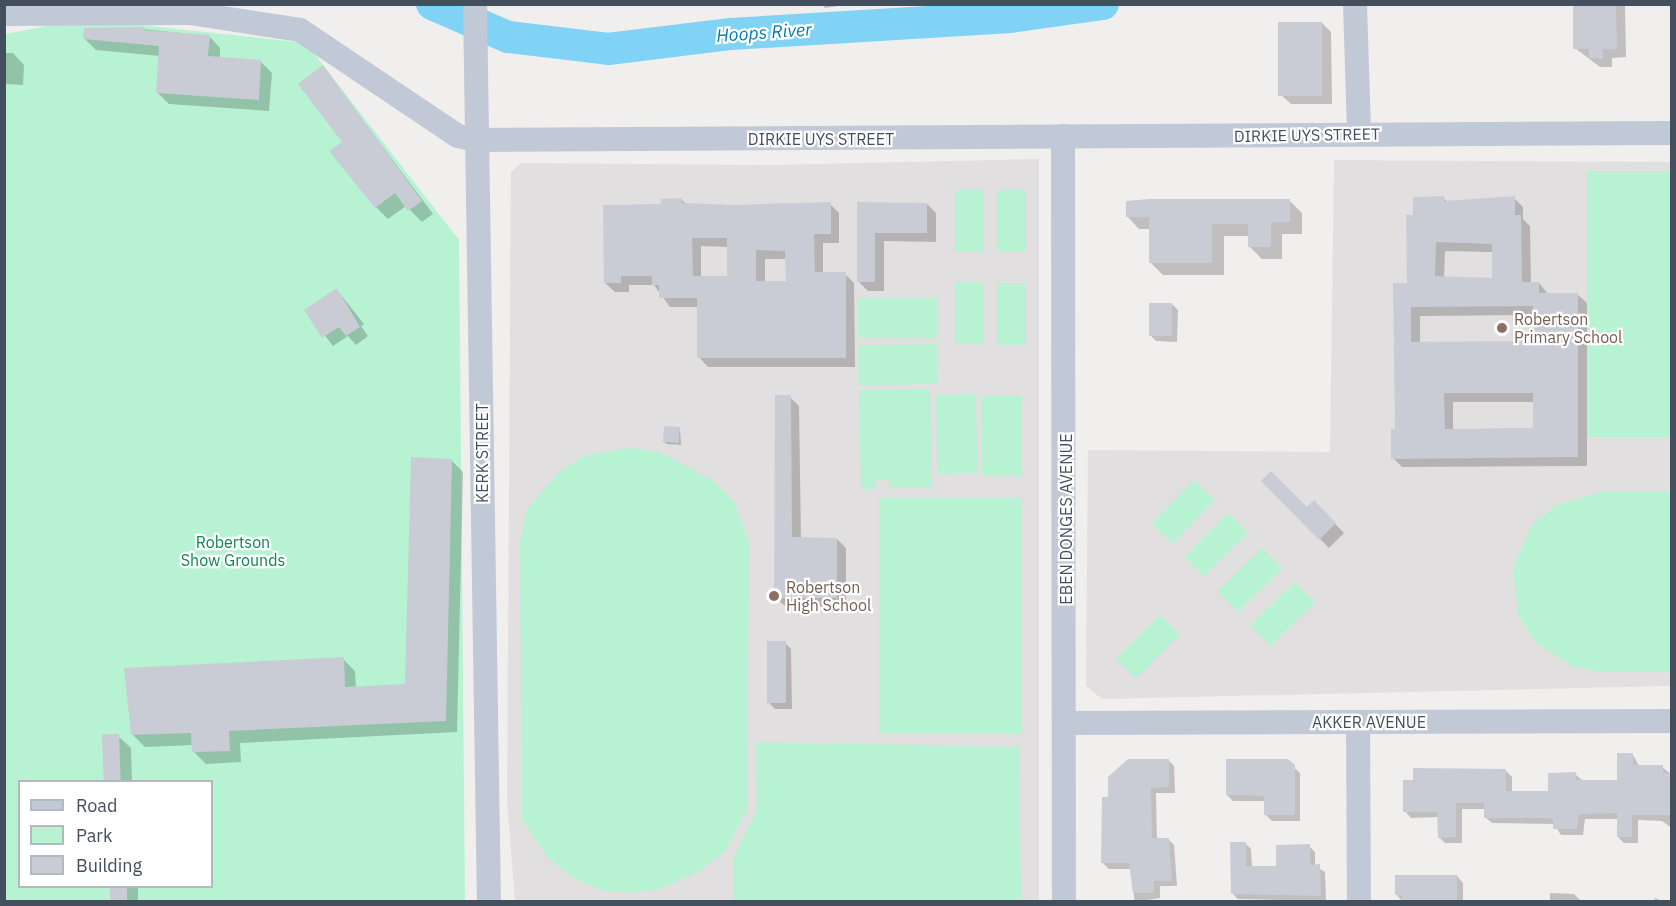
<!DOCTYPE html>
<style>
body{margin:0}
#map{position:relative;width:1676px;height:906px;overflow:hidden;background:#f1eeee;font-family:"IBM Plex Sans",sans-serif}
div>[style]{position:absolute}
.education>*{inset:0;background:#e2dfe0}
.green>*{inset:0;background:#b7f3d3;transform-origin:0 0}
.shadow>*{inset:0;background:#0003;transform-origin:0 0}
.river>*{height:32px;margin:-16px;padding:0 16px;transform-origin:16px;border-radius:16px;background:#80d3f5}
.building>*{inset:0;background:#c9ccd4;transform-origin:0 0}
.minor>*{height:24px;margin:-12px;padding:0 12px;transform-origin:12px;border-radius:12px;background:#c0c9d5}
.dots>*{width:16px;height:16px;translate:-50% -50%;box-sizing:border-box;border:3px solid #fff;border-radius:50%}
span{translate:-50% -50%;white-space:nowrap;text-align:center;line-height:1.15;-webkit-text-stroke:4.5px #fff;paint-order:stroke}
.street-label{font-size:16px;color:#444f5d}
.education-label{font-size:16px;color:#785e54}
.left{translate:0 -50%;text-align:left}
.park-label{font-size:16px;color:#0d8653}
.water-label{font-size:18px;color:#017bac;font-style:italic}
.frame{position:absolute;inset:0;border:6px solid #444f5d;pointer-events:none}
.legend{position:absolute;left:18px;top:780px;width:195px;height:108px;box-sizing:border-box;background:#fff;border:2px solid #b4b9be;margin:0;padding:8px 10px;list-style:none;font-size:18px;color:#444f5d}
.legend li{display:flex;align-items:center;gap:12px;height:30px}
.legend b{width:30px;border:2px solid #b4b9be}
</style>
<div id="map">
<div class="education">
<i style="clip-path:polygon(1039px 159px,1039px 901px,515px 901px,507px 801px,511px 172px,521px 163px,771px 165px)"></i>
<i style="clip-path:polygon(1334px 160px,1671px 162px,1671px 686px,1102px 699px,1086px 686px,1088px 450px,1330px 452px)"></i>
</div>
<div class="green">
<i style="clip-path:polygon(evenodd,85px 19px,306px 43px,459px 240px,465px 901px,5px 902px,5px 34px,85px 19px,20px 782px,212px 782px,212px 886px,20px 886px,20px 782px)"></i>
<i style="left:1587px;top:171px;width:84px;height:266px"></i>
<i style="left:955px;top:190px;width:29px;height:62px"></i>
<i style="left:997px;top:190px;width:29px;height:62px"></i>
<i style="left:984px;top:282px;width:62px;height:29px;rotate:90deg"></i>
<i style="left:997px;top:283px;width:29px;height:62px"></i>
<i style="left:858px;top:298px;width:79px;height:40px"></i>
<i style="left:937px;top:344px;width:40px;height:79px;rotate:89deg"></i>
<i style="clip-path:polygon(930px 389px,932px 487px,889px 488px,889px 480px,875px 480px,875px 489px,861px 489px,859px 390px)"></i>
<i style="left:976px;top:394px;width:79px;height:40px;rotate:89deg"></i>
<i style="left:982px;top:396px;width:40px;height:79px"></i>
<i style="clip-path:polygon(628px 448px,660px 452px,712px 480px,734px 502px,749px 541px,747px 811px,725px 851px,700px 871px,660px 889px,629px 893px,601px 890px,573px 878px,548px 858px,522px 820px,520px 540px,527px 509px,559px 472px,585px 455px)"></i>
<i style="left:1194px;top:480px;width:29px;height:61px;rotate:44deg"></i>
<i style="clip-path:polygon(1601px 492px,1671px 492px,1671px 672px,1603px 672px,1573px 667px,1534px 641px,1518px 614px,1513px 568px,1532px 525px,1556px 505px)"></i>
<i style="left:879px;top:498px;width:143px;height:236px"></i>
<i style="left:1228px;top:513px;width:28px;height:62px;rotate:45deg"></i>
<i style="left:1262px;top:548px;width:29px;height:62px;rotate:46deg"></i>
<i style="left:1295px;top:582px;width:29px;height:62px;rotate:46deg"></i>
<i style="left:1160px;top:615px;width:28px;height:62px;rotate:45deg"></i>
<i style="clip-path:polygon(756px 742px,1019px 747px,1021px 901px,734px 901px,734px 856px,757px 810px)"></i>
</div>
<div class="shadow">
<i style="clip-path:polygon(821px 4px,851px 4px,825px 8px)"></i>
<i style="clip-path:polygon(1574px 4px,1625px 6px,1626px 57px,1612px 58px,1612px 67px,1600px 67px,1575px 48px)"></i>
<i style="clip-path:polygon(1322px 23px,1331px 32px,1332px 104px,1291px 104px,1281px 95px)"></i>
<i style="clip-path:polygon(143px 29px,209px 36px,220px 48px,220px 59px,260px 61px,272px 73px,269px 111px,169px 104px,158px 93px,160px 56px,96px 50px,85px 39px)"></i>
<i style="clip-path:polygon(4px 53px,13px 53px,24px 65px,23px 85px,4px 84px)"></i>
<i style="clip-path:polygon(323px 67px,433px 214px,422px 222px,406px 206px,388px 219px,376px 207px,344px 142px)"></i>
<i style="clip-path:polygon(evenodd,1443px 198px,1448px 202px,1514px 198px,1523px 207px,1523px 219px,1530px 226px,1531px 283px,1539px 283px,1548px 294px,1577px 294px,1587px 303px,1587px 466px,1402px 467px,1393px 458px,1415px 216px,1443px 198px,1445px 251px,1494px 252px,1493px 280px,1444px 278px,1445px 251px,1443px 198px,1534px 315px,1535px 343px,1420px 344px,1420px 316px,1534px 315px,1443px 198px,1453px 402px,1535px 402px,1535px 430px,1453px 430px,1453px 402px)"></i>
<i style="clip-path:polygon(evenodd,682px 200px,686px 204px,733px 206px,830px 204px,839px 213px,839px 243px,823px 243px,823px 274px,845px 274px,854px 283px,855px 367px,708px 367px,699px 357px,699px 307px,670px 307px,654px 285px,629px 285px,629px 292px,615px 292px,605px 283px,662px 205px,682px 200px,701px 246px,729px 247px,729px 278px,701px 278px,701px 246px,682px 200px,765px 259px,787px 259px,787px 282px,765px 282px,765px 259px)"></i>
<i style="clip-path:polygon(1289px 200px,1302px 213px,1302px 234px,1282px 234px,1282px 259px,1262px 259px,1249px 246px,1249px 236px,1224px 236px,1224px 275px,1163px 275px,1151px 263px,1151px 229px,1139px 229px,1127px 216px)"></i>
<i style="clip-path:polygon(859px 204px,927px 204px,936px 213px,936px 242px,884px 241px,884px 291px,868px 291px,859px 282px)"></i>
<i style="clip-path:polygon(337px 290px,364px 324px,361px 326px,368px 336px,356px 345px,348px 336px,333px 346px,306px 311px)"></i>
<i style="clip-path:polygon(1172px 304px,1178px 310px,1177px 342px,1156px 341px,1150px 335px)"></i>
<i style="clip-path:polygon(790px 397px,799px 406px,801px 539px,837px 539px,846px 548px,846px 607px,785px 606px,775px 597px)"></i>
<i style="clip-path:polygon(680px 428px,681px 445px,667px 444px,664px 442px)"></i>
<i style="clip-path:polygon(451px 460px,463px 472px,457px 732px,240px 743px,241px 762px,206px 764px,194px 752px,193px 745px,145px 747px,133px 735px,343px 659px,355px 671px,356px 688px,406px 686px)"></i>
<i style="clip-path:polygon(1263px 481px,1307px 509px,1314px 502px,1344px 533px,1329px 548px)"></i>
<i style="clip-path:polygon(785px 643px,791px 649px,792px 709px,775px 709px,769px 703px)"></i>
<i style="clip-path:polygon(118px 736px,131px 748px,132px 782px,106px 782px)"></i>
<i style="clip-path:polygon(1633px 755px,1639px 766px,1662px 767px,1672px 775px,1672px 828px,1662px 821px,1638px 820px,1638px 843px,1624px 843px,1618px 837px,1618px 819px,1585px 819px,1583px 835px,1561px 835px,1554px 824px,1492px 823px,1485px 817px,1485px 809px,1462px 809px,1462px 843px,1445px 843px,1439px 837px,1439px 817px,1411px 818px,1405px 811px,1505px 770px,1512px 777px,1512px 793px,1550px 793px,1575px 774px,1582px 780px,1618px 781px)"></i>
<i style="clip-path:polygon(1168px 760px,1174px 766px,1175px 793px,1156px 793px,1157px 839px,1168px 839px,1174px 845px,1177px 886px,1160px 886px,1160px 898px,1135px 902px,1130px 869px,1109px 869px,1103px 863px,1109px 799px)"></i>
<i style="clip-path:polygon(1287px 761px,1300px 773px,1300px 821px,1272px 821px,1266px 815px,1265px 801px,1233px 801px,1227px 795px)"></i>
<i style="clip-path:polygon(1245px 843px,1251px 849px,1252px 867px,1277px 867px,1309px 846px,1315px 852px,1315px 866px,1325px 872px,1326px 901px,1238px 899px,1232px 893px)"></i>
<i style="clip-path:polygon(1457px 876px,1463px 883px,1463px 902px,1403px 902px,1396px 894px)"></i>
<i style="left:111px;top:886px;width:27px;height:16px"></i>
<i style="clip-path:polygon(1550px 893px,1574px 894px,1581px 901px,1608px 902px,1550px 902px)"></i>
<i style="clip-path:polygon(1655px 898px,1664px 902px,1654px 902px)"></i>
</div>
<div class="river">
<i style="left:432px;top:4px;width:83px;rotate:23.5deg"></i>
<i style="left:508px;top:37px;width:101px;rotate:6.8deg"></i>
<i style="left:608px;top:49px;width:124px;rotate:-7deg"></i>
<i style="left:731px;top:34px;width:280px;rotate:-3.5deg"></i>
<i style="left:1010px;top:17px;width:94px;rotate:-8deg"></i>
</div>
<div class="building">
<i style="clip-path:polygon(1573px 4px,1616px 4px,1617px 49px,1603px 49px,1603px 59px,1589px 58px,1589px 49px,1573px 49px)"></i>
<i style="left:1278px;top:22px;width:44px;height:74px"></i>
<i style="clip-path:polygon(144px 27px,143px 30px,210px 35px,208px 56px,261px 60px,259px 100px,156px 93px,159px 46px,83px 39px,84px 28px)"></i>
<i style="clip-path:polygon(323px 65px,422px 201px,408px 211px,395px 193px,375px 208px,329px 151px,342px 142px,298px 84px)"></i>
<i style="clip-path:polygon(evenodd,1444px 196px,1444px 201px,1515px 196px,1515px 215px,1521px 215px,1522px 282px,1539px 282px,1539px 293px,1578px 293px,1578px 457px,1391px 459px,1391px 429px,1395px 429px,1393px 283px,1407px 283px,1406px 215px,1413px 215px,1413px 197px,1444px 196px,1436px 242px,1492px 244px,1492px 278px,1435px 276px,1436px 242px,1444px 196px,1533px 306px,1533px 341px,1411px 342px,1411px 307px,1533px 306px,1444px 196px,1444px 393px,1533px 393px,1533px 428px,1445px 429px,1444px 393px)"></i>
<i style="clip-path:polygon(evenodd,682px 198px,682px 203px,733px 205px,831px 202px,831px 234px,814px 234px,815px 272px,846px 272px,846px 358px,697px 358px,697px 298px,659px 298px,659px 285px,652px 285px,652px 276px,621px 276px,621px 283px,604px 283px,603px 205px,661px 204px,661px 199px,682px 198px,692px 238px,727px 238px,727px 276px,693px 276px,692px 238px,682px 198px,756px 250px,785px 251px,786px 281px,756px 281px,756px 250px)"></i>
<i style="clip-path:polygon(1149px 199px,1290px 199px,1290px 222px,1271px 222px,1271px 247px,1248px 247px,1248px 224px,1212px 224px,1212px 263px,1149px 263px,1149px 217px,1126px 217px,1126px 201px)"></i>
<i style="clip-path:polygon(857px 202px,927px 203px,927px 233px,875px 233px,875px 282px,857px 282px)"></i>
<i style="clip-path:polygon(337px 288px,360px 327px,346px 336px,339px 327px,322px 338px,304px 310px)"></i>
<i style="left:1149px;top:303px;width:23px;height:33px"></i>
<i style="clip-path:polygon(775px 395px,791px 395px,792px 537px,837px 538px,837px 598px,774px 598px)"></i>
<i style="left:664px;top:426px;width:16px;height:16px;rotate:4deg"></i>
<i style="clip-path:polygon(411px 457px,452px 459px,446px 721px,229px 731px,230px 751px,192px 752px,191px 733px,131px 735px,124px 668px,344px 657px,345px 687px,405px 684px)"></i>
<i style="clip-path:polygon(1271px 471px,1307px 507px,1314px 500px,1336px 523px,1319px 540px,1261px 481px)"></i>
<i style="left:786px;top:641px;width:62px;height:19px;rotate:90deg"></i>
<i style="left:119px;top:734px;width:48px;height:17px;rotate:88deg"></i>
<i style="clip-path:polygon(1617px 753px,1633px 753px,1633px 765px,1663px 765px,1663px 773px,1671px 774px,1671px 815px,1632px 815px,1632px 837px,1617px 837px,1617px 813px,1579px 814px,1577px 829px,1553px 829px,1553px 820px,1549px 818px,1484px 818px,1484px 803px,1456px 803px,1456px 837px,1438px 838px,1437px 812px,1403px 812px,1403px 780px,1413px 780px,1413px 768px,1506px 769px,1506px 791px,1548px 791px,1548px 773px,1576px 772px,1576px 780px,1617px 780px)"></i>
<i style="clip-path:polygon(1128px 759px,1169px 759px,1169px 787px,1151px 788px,1152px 838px,1169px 838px,1172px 881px,1154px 881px,1154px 893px,1133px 893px,1129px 863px,1101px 863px,1102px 797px,1108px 797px,1108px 777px)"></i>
<i style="clip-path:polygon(1226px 759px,1288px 759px,1295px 765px,1295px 815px,1264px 815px,1264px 796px,1226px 795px)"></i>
<i style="clip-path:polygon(1230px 842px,1246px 842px,1246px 866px,1276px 866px,1276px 845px,1310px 844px,1310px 865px,1320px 864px,1321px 896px,1231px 894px)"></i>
<i style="clip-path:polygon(1395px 875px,1457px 875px,1457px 902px,1402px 902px,1402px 895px,1395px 895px)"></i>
<i style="left:110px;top:886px;width:17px;height:16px"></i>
</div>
<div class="minor">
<i style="left:475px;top:4px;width:898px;rotate:89.11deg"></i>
<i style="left:1355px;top:4px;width:130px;rotate:88.2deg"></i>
<i style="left:4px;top:14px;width:186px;rotate:-0.3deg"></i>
<i style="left:190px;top:13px;width:111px;rotate:8.8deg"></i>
<i style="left:300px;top:30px;width:190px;rotate:33.9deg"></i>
<i style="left:458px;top:136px;width:19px;rotate:12deg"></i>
<i style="left:477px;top:140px;width:1195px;rotate:-0.34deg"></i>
<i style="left:1063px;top:136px;width:766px;rotate:89.93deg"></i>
<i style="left:1358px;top:722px;width:180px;rotate:89.7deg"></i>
<i style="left:1066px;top:723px;width:606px;rotate:-0.19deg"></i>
</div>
<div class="dots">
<i style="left:1502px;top:328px;background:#8d6e63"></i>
<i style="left:774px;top:596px;background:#8d6e63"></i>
</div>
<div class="street-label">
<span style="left:1307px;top:135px;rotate:-1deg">DIRKIE UYS STREET</span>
<span style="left:821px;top:139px">DIRKIE UYS STREET</span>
<span style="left:482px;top:453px;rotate:-90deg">KERK STREET</span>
<span style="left:1066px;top:519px;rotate:-90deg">EBEN DONGES AVENUE</span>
<span style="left:1369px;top:722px">AKKER AVENUE</span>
</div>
<div class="education-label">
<span class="left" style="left:1514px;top:328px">Robertson<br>Primary School</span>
<span class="left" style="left:786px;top:596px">Robertson<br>High School</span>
</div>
<div class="park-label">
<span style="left:233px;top:551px">Robertson<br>Show Grounds</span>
</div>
<div class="water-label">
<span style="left:764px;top:33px;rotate:-4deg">Hoops River</span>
</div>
<div class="frame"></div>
<ul class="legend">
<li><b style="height:8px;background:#c0c9d5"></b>Road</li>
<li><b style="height:16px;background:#b7f3d3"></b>Park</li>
<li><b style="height:16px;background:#c9ccd4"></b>Building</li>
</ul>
</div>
